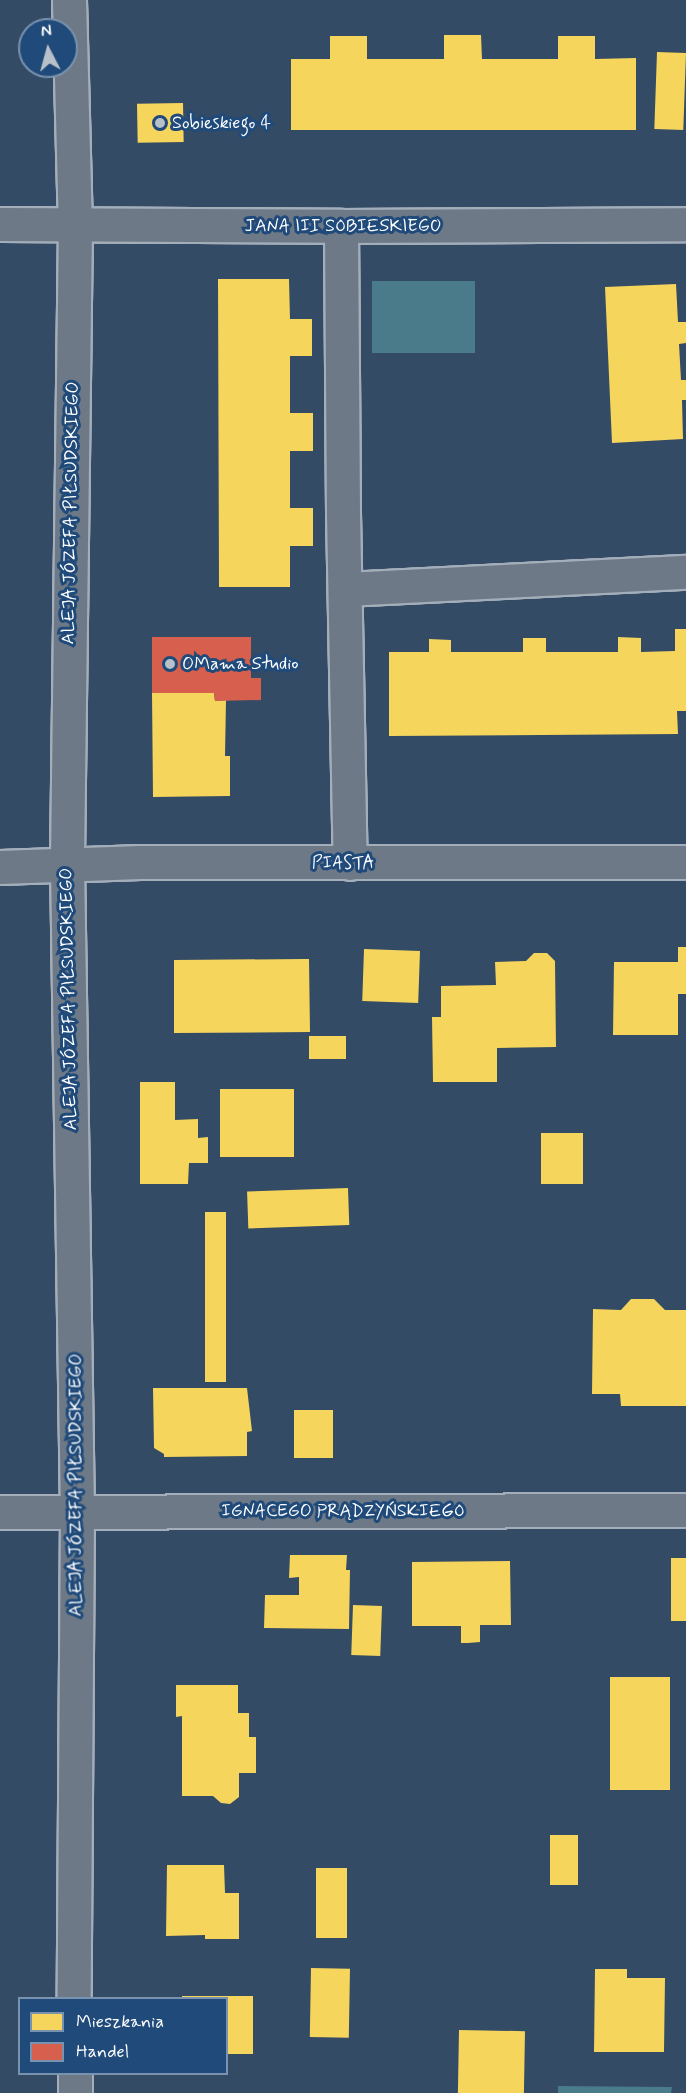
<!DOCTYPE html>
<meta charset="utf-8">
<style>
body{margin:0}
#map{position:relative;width:686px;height:2093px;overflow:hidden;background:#344b65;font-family:Mynerve,sans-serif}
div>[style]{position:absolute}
.green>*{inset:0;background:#497b8a;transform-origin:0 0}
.homes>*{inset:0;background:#f6d55c;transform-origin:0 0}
.shops>*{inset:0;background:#d6604d}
.roads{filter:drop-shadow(2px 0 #a4aeba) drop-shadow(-2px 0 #a4aeba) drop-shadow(0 2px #a4aeba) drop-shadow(0 -2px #a4aeba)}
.minor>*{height:33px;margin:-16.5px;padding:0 16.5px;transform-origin:16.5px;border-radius:16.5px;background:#6d7986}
.tertiary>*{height:33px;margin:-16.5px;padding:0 16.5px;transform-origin:16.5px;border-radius:16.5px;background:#6d7986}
.dots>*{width:16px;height:16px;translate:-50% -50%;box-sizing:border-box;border:3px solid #1f4a7a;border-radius:50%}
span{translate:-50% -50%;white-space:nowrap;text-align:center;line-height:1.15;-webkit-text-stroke:6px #1f4a7a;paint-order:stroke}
.poi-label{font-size:18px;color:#fff}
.left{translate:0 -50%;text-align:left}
.street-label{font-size:18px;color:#fff}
.legend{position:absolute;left:18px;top:1997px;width:210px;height:78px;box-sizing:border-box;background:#1f4a7a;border:2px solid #7992af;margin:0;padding:8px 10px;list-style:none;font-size:18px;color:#fff}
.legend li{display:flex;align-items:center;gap:12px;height:30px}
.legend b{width:30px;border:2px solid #7992af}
.north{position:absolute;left:18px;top:18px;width:60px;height:60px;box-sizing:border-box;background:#1f4a7a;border:2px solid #7992af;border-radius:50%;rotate:354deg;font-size:16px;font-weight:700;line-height:24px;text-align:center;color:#fff}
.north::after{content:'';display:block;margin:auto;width:21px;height:27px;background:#b8c0c9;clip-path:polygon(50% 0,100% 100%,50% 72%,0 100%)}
</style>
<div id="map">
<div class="green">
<i style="left:372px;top:281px;width:103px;height:72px"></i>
<i style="clip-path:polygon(558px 2086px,672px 2087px,671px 2093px,558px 2093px)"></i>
</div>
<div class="homes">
<i style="clip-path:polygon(444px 35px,481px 35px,482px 59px,558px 59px,558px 36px,595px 36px,595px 59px,636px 58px,636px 130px,291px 130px,291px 59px,330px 59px,330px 36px,367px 36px,367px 59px,444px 59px)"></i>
<i style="left:657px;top:52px;width:29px;height:77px;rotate:2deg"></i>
<i style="left:183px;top:103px;width:39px;height:46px;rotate:89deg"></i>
<i style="clip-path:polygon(218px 279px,289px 279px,290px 319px,312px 319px,312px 356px,290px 356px,290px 413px,313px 413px,313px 451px,290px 451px,290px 508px,313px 508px,313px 546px,290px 546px,290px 587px,219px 587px)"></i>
<i style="clip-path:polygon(676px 284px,678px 322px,686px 322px,686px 343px,679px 344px,681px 380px,686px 380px,686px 400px,682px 400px,683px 439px,612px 443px,605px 287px)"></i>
<i style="clip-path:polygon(675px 629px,686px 629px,686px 711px,677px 711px,678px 734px,389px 736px,389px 652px,429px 652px,429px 639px,451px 640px,451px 652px,523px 652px,523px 638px,546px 638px,546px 652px,618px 652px,618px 637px,641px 638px,641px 652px,675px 651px)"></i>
<i style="clip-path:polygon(152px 693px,214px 693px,215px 701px,226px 700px,225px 756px,230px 756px,230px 796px,153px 797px)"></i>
<i style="clip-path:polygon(678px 947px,686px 947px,686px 994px,678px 994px,678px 1035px,613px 1035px,614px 962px,678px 962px)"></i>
<i style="left:420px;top:951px;width:52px;height:56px;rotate:92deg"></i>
<i style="clip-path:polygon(534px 953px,547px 953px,555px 961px,556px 1047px,497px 1048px,497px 1082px,433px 1082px,432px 1017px,441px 1017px,441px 986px,496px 985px,495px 962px,526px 961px)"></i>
<i style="clip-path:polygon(305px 959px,309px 959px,310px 1032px,174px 1033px,174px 960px)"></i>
<i style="left:309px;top:1036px;width:37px;height:23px"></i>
<i style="clip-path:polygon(140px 1082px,175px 1082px,175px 1120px,198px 1119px,198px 1138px,208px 1137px,208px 1163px,189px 1163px,188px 1184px,140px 1184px)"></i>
<i style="left:294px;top:1089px;width:68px;height:74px;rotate:90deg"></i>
<i style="left:541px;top:1133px;width:42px;height:51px"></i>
<i style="left:348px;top:1188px;width:37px;height:101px;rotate:88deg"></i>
<i style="left:205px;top:1212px;width:21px;height:170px"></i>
<i style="clip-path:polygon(631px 1299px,654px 1299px,665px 1310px,686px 1310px,686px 1406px,621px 1406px,620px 1394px,592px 1394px,593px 1309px,621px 1310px)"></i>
<i style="clip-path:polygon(153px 1388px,247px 1388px,252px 1431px,247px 1432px,247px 1456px,164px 1457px,164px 1454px,154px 1448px)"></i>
<i style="left:294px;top:1410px;width:39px;height:48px"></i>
<i style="clip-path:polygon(290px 1555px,347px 1555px,346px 1570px,350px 1570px,349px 1629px,264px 1628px,265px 1595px,299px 1595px,299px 1577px,289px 1578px)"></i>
<i style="left:671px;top:1558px;width:15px;height:63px"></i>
<i style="clip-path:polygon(510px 1561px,511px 1625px,480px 1625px,480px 1642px,468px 1643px,461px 1643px,461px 1626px,412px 1626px,412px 1562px)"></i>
<i style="left:353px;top:1605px;width:29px;height:50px;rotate:2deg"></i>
<i style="left:670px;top:1677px;width:113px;height:60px;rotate:90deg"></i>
<i style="clip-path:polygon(176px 1685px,238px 1685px,238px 1713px,249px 1713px,249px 1737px,256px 1737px,256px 1773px,239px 1773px,239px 1797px,230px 1804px,221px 1803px,213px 1796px,182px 1796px,182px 1716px,176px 1717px)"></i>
<i style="left:550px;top:1835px;width:28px;height:50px"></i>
<i style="clip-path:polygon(167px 1865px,224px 1865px,225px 1893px,239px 1893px,239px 1939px,205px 1939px,205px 1935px,166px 1936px)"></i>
<i style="left:316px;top:1868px;width:31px;height:70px"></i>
<i style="left:311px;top:1968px;width:39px;height:69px;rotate:1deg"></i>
<i style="clip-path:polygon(595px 1969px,627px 1969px,627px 1978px,665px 1978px,664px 2052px,594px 2052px)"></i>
<i style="clip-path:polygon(182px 1996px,253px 1996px,253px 2054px,226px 2054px,226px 1998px,182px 1998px)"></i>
<i style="left:459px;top:2030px;width:66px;height:63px;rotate:1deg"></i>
</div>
<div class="shops">
<i style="clip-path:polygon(152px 637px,251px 637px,251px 678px,261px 678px,261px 700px,215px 701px,214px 693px,152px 693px)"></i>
</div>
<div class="roads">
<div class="minor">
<i style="left:0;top:224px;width:341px;rotate:0.3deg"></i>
<i style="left:341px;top:226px;width:345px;rotate:-0.3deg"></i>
<i style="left:341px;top:226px;width:287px;rotate:89.6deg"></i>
<i style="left:343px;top:513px;width:350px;rotate:88.9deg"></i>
<i style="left:347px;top:589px;width:339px;rotate:-2.9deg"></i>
<i style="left:0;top:867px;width:140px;rotate:-2deg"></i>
<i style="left:140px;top:862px;width:546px"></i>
<i style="left:0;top:1512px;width:686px;rotate:-0.17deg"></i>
</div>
<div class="tertiary">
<i style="left:69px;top:0;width:224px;rotate:88.5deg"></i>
<i style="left:75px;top:224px;width:639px;rotate:90.72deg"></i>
<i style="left:67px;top:863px;width:650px;rotate:89.12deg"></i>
<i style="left:77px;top:1513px;width:485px;rotate:90.4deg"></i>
<i style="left:75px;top:2074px;width:19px;rotate:90deg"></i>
</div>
</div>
<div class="dots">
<i style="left:160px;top:123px;background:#b8c0c9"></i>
<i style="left:170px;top:664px;background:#b8c0c9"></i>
</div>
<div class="poi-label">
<span class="left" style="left:172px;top:123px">Sobieskiego 4</span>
<span class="left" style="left:182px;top:664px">OMama Studio</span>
</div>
<div class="street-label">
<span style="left:343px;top:226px">JANA III SOBIESKIEGO</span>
<span style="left:71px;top:513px;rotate:-89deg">ALEJA JÓZEFA PIŁSUDSKIEGO</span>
<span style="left:343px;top:863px">PIASTA</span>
<span style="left:69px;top:999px;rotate:-91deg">ALEJA JÓZEFA PIŁSUDSKIEGO</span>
<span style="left:76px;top:1485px;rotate:-90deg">ALEJA JÓZEFA PIŁSUDSKIEGO</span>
<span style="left:343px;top:1511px">IGNACEGO PRĄDZYŃSKIEGO</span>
</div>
<ul class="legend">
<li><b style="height:16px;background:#f6d55c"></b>Mieszkania</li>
<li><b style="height:16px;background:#d6604d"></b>Handel</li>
</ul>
<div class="north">N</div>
</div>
